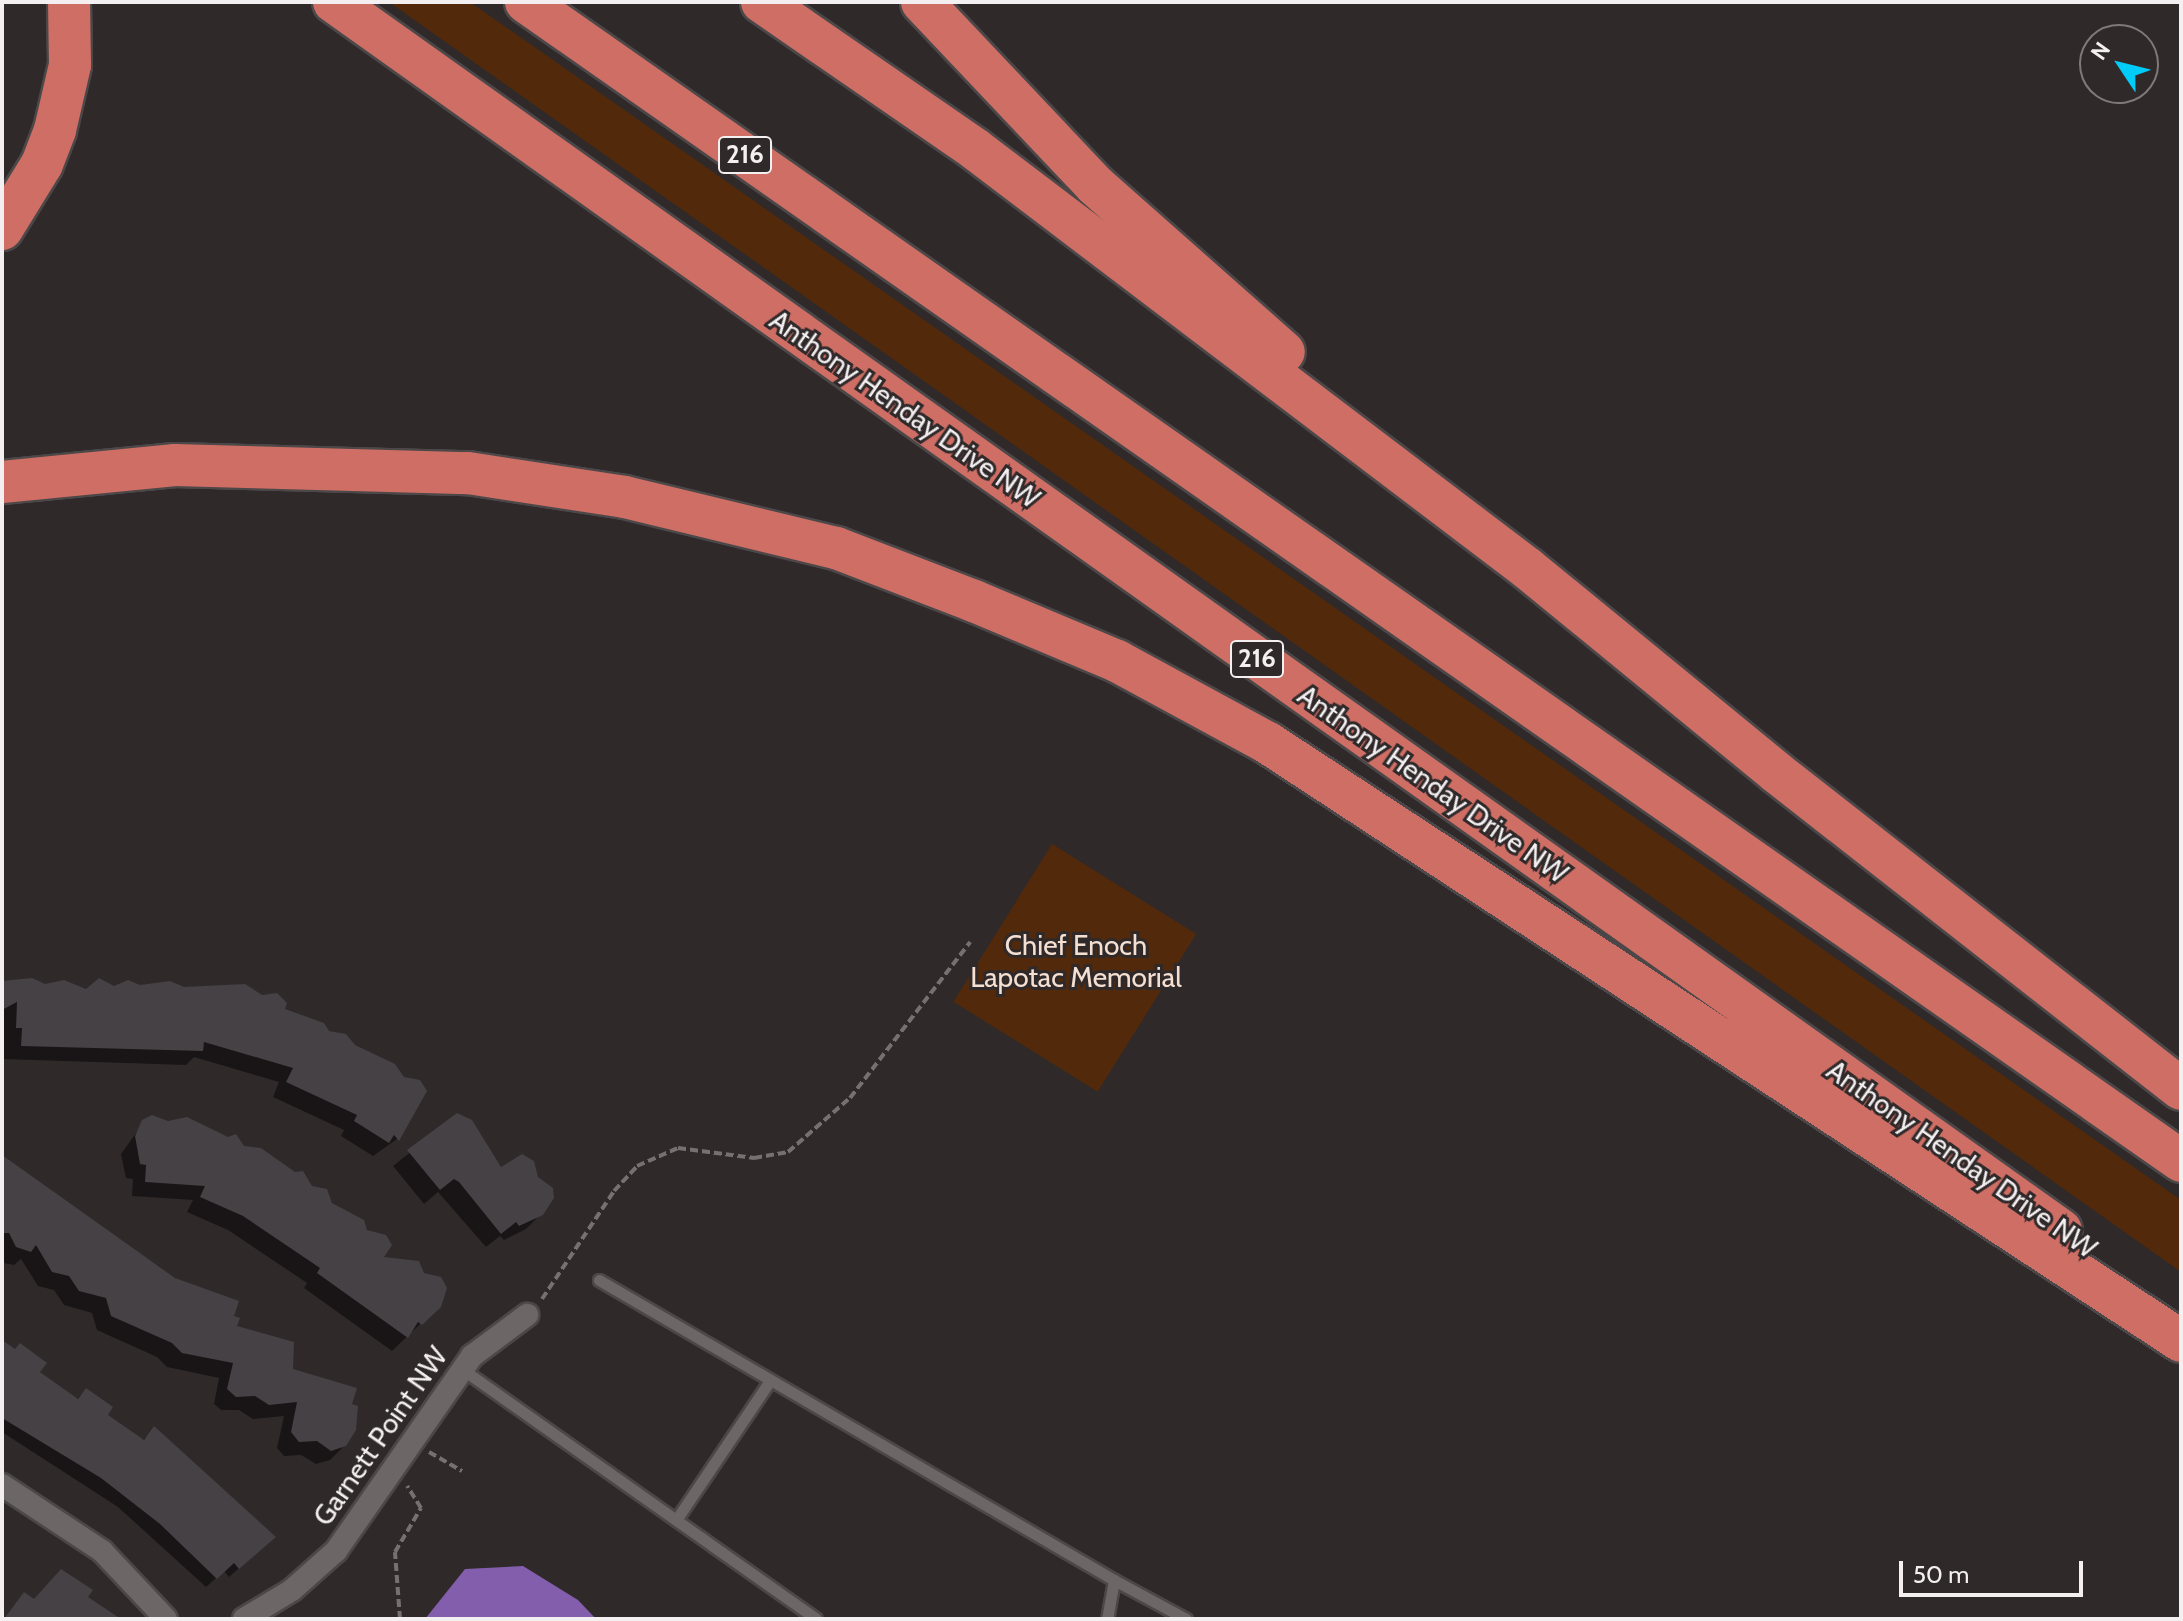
<!DOCTYPE html>
<style>
body{margin:0}
#map{position:relative;width:2183px;height:1621px;overflow:hidden;background:#2f292a;font-family:Cabin,sans-serif}
div>[style]{position:absolute}
.green>*{inset:0;background:#522a0b;transform-origin:0 0}
.water>*{inset:0;background:#835eac}
.shadow>*{inset:0;background:#0007}
.building>*{inset:0;background:#454144}
.path>*{height:4px;margin-top:-2px;transform-origin:0;background:repeating-linear-gradient(90deg,#767071 0 8px,transparent 0 12px)}
.roads{filter:drop-shadow(2px 0 #4c4748) drop-shadow(-2px 0 #4c4748) drop-shadow(0 2px #4c4748) drop-shadow(0 -2px #4c4748)}
.service>*{height:11px;margin:-5.5px;padding:0 5.5px;transform-origin:5.5px;border-radius:5.5px;background:#6c6667}
.minor>*{height:22px;margin:-11px;padding:0 11px;transform-origin:11px;border-radius:11px;background:#6c6667}
.motorway>*{height:42px;margin:-21px;padding:0 21px;transform-origin:21px;border-radius:21px;background:#cf6e64}
span{translate:-50% -50%;white-space:nowrap;text-align:center;line-height:1.15;-webkit-text-stroke:6px #2f292a;paint-order:stroke}
.shield-label span{padding:2px 6px;background:#2f292a;border:2px solid;border-radius:6px;-webkit-text-stroke-width:0}
.shield-label{font-size:26px;color:#f4f0f1;font-weight:700}
.street-label{font-size:28px;color:#f4f0f1}
.park-label{font-size:28px;color:#f5dfd1}
.frame{position:absolute;inset:0;border:4px solid #f4f0f1;pointer-events:none}
.north{position:absolute;left:2079px;top:24px;width:80px;height:80px;box-sizing:border-box;background:#2f292a;border:2px solid #7e797a;border-radius:50%;rotate:305deg;font-size:22px;font-weight:700;line-height:32px;text-align:center;color:#f4f0f1}
.north::after{content:'';display:block;margin:auto;width:28px;height:36px;background:#00cbf9;clip-path:polygon(50% 0,100% 100%,50% 72%,0 100%)}
.scale{position:absolute;left:1899px;top:1561px;width:184px;height:36px;box-sizing:border-box;border:4px solid #f4f0f1;border-top:0;padding-left:10px;font-size:24px;line-height:28px;white-space:nowrap;color:#f4f0f1;-webkit-text-stroke:6px #2f292a;paint-order:stroke}
</style>
<div id="map">
<div class="green">
<i style="clip-path:polygon(389px 2px,470px 2px,2181px 1200px,2181px 1272px)"></i>
<i style="left:1052px;top:844px;width:170px;height:186px;rotate:32deg"></i>
</div>
<div class="water">
<i style="clip-path:polygon(523px 1566px,578px 1600px,596px 1619px,425px 1619px,465px 1569px)"></i>
</div>
<div class="shadow">
<i style="clip-path:polygon(2px 981px,86px 992px,184px 989px,282px 1010px,425px 1091px,397px 1139px,373px 1156px,341px 1136px,344px 1130px,273px 1097px,279px 1082px,194px 1057px,186px 1065px,2px 1059px)"></i>
<i style="clip-path:polygon(457px 1115px,500px 1169px,536px 1178px,541px 1214px,526px 1229px,504px 1240px,500px 1236px,486px 1247px,438px 1192px,424px 1204px,393px 1166px)"></i>
<i style="clip-path:polygon(144px 1122px,243px 1148px,310px 1187px,381px 1258px,441px 1304px,392px 1351px,304px 1288px,307px 1283px,228px 1230px,187px 1212px,193px 1200px,132px 1196px,133px 1179px,126px 1178px,121px 1154px)"></i>
<i style="clip-path:polygon(2px 1158px,231px 1317px,234px 1327px,291px 1370px,345px 1445px,330px 1460px,316px 1464px,301px 1455px,284px 1456px,277px 1448px,284px 1416px,253px 1419px,239px 1410px,221px 1410px,214px 1404px,219px 1378px,167px 1367px,157px 1357px,97px 1330px,92px 1313px,64px 1305px,54px 1290px,38px 1286px,21px 1259px,14px 1265px,3px 1263px)"></i>
<i style="clip-path:polygon(2px 1342px,76px 1400px,86px 1390px,105px 1415px,142px 1441px,154px 1429px,264px 1546px,229px 1577px,224px 1571px,206px 1587px,118px 1507px,2px 1432px)"></i>
</div>
<div class="building">
<i style="clip-path:polygon(32px 978px,45px 984px,64px 980px,86px 989px,99px 978px,114px 986px,128px 980px,140px 985px,170px 981px,184px 987px,245px 984px,262px 995px,277px 993px,287px 1003px,285px 1009px,324px 1023px,329px 1031px,346px 1034px,355px 1045px,395px 1064px,404px 1077px,420px 1080px,427px 1091px,399px 1141px,394px 1135px,389px 1143px,354px 1121px,357px 1115px,286px 1082px,293px 1068px,204px 1042px,203px 1051px,21px 1046px,22px 1028px,16px 1028px,17px 1002px,2px 1010px,2px 981px)"></i>
<i style="clip-path:polygon(457px 1113px,472px 1120px,501px 1167px,522px 1154px,534px 1161px,538px 1177px,553px 1188px,554px 1198px,543px 1215px,519px 1226px,516px 1222px,501px 1234px,459px 1182px,454px 1179px,440px 1190px,407px 1150px)"></i>
<i style="clip-path:polygon(152px 1115px,168px 1121px,187px 1117px,228px 1137px,236px 1134px,244px 1146px,261px 1148px,295px 1172px,303px 1171px,312px 1186px,327px 1189px,332px 1203px,364px 1220px,367px 1230px,386px 1235px,392px 1245px,384px 1257px,419px 1261px,424px 1273px,441px 1277px,447px 1288px,441px 1307px,422px 1325px,418px 1322px,408px 1338px,317px 1273px,320px 1268px,243px 1216px,200px 1197px,205px 1186px,145px 1182px,146px 1165px,140px 1164px,135px 1136px,142px 1120px)"></i>
<i style="clip-path:polygon(2px 1155px,175px 1278px,239px 1301px,234px 1316px,240px 1318px,237px 1326px,294px 1342px,293px 1369px,357px 1388px,352px 1404px,358px 1406px,356px 1430px,346px 1446px,331px 1451px,317px 1441px,299px 1442px,291px 1432px,297px 1402px,269px 1405px,255px 1396px,236px 1397px,227px 1389px,233px 1363px,182px 1353px,172px 1343px,111px 1316px,106px 1298px,79px 1291px,69px 1276px,52px 1272px,36px 1245px,31px 1252px,16px 1247px,9px 1233px,2px 1233px)"></i>
<i style="clip-path:polygon(2px 1340px,15px 1349px,20px 1343px,47px 1363px,40px 1372px,78px 1399px,86px 1388px,113px 1407px,108px 1415px,144px 1440px,154px 1426px,276px 1537px,239px 1569px,234px 1563px,217px 1579px,160px 1524px,101px 1478px,2px 1418px)"></i>
<i style="clip-path:polygon(61px 1569px,93px 1590px,88px 1597px,121px 1619px,4px 1619px,24px 1592px,34px 1599px)"></i>
</div>
<div class="path">
<i style="left:542px;top:1299px;width:130px;rotate:-56.3deg"></i>
<i style="left:614px;top:1191px;width:34px;rotate:-47deg"></i>
<i style="left:637px;top:1166px;width:45px;rotate:-23.7deg"></i>
<i style="left:678px;top:1148px;width:77px;rotate:7.5deg"></i>
<i style="left:754px;top:1158px;width:35px;rotate:-10deg"></i>
<i style="left:788px;top:1152px;width:82px;rotate:-41.1deg"></i>
<i style="left:850px;top:1098px;width:197px;rotate:-52.4deg"></i>
<i style="left:429px;top:1452px;width:38px;rotate:30deg"></i>
<i style="left:400px;top:1619px;width:67px;rotate:-94.3deg"></i>
<i style="left:395px;top:1552px;width:51px;rotate:-59.4deg"></i>
<i style="left:421px;top:1508px;width:26px;rotate:-122deg"></i>
</div>
<div class="roads">
<div class="service">
<i style="left:599px;top:1280px;width:596px;rotate:30.22deg"></i>
<i style="left:1114px;top:1580px;width:40px;rotate:100deg"></i>
<i style="left:462px;top:1369px;width:433px;rotate:35.2deg"></i>
<i style="left:676px;top:1520px;width:166px;rotate:-56deg"></i>
<i style="left:1114px;top:1580px;width:82px;rotate:28.4deg"></i>
</div>
<div class="minor">
<i style="left:2px;top:1485px;width:120px;rotate:33.4deg"></i>
<i style="left:102px;top:1551px;width:93px;rotate:46.7deg"></i>
<i style="left:244px;top:1619px;width:56px;rotate:-31.1deg"></i>
<i style="left:292px;top:1590px;width:59px;rotate:-41.6deg"></i>
<i style="left:336px;top:1551px;width:238px;rotate:-55.1deg"></i>
<i style="left:472px;top:1356px;width:69px;rotate:-36.7deg"></i>
</div>
<div class="motorway">
<i style="left:334px;top:2px;width:2119px;rotate:35.42deg"></i>
<i style="left:526px;top:2px;width:2020px;rotate:35deg"></i>
<i style="left:762px;top:2px;width:259px;rotate:34.6deg"></i>
<i style="left:975px;top:149px;width:693px;rotate:37.2deg"></i>
<i style="left:1527px;top:568px;width:322px;rotate:39.3deg"></i>
<i style="left:1776px;top:772px;width:514px;rotate:38.05deg"></i>
<i style="left:922px;top:2px;width:252px;rotate:46.6deg"></i>
<i style="left:1095px;top:185px;width:252px;rotate:41.5deg"></i>
<i style="left:2px;top:229px;width:76px;rotate:-58.4deg"></i>
<i style="left:42px;top:164px;width:36px;rotate:-69deg"></i>
<i style="left:55px;top:130px;width:67px;rotate:-77deg"></i>
<i style="left:70px;top:65px;width:63px;rotate:-90.9deg"></i>
<i style="left:2px;top:482px;width:174px;rotate:-5.6deg"></i>
<i style="left:175px;top:465px;width:293px;rotate:1.6deg"></i>
<i style="left:468px;top:473px;width:159px;rotate:8.7deg"></i>
<i style="left:625px;top:497px;width:217px;rotate:13.6deg"></i>
<i style="left:836px;top:548px;width:148px;rotate:21deg"></i>
<i style="left:974px;top:601px;width:155px;rotate:22.8deg"></i>
<i style="left:1117px;top:661px;width:172px;rotate:28.5deg"></i>
<i style="left:1268px;top:743px;width:1091px;rotate:33.22deg"></i>
</div>
</div>
<div class="shield-label">
<span style="left:745px;top:155px">216</span>
<span style="left:1257px;top:659px">216</span>
</div>
<div class="street-label">
<span style="left:905px;top:409px;rotate:35deg">Anthony Henday Drive NW</span>
<span style="left:1433px;top:784px;rotate:35deg">Anthony Henday Drive NW</span>
<span style="left:1962px;top:1159px;rotate:35deg">Anthony Henday Drive NW</span>
<span style="left:380px;top:1436px;rotate:-55deg">Garnett Point NW</span>
</div>
<div class="park-label">
<span style="left:1076px;top:961px">Chief Enoch<br>Lapotac Memorial</span>
</div>
<div class="frame"></div>
<div class="north">N</div>
<div class="scale">50 m</div>
</div>
